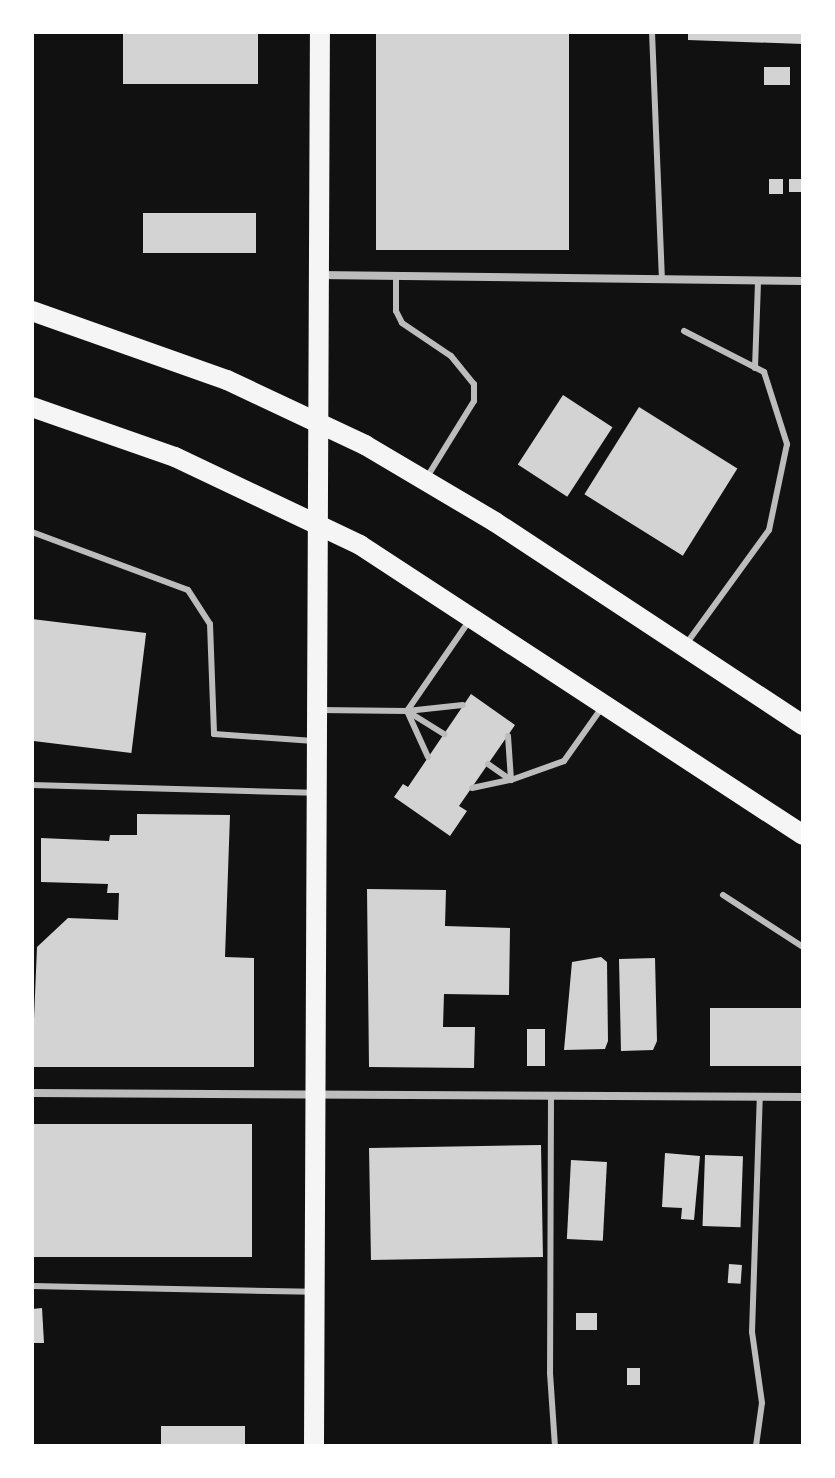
<!DOCTYPE html>
<style>
body{margin:0}
#map{position:relative;width:835px;height:1478px;overflow:hidden;background:#111;font-family:"IBM Plex Sans",sans-serif}
div>[style]{position:absolute}
.building>*{inset:0;background:#d3d3d3;transform-origin:0 0}
.service>*{height:6px;margin:-3px;padding:0 3px;transform-origin:3px;border-radius:3px;background:#bcbcbc}
.minor>*{height:8px;margin:-4px;padding:0 4px;transform-origin:4px;border-radius:4px;background:#bcbcbc}
.primary>*{height:20px;margin:-10px;padding:0 10px;transform-origin:10px;border-radius:10px;background:#f5f5f5}
span{translate:-50% -50%;white-space:nowrap;text-align:center;line-height:1.15;-webkit-text-stroke:8px #fff;paint-order:stroke}
.frame{position:absolute;inset:0;border:34px solid #fff;pointer-events:none}
</style>
<div id="map">
<div class="building">
<i style="left:123px;top:32px;width:135px;height:52px"></i>
<i style="left:376px;top:32px;width:193px;height:218px"></i>
<i style="clip-path:polygon(688px 32px,803px 32px,803px 44px,688px 40px)"></i>
<i style="left:764px;top:67px;width:26px;height:18px"></i>
<i style="left:783px;top:179px;width:15px;height:14px;rotate:90deg"></i>
<i style="left:789px;top:179px;width:14px;height:13px"></i>
<i style="left:143px;top:213px;width:113px;height:40px"></i>
<i style="left:563px;top:395px;width:59px;height:83px;rotate:33deg"></i>
<i style="left:639px;top:407px;width:116px;height:103px;rotate:32deg"></i>
<i style="left:32px;top:619px;width:115px;height:121px;rotate:7deg"></i>
<i style="clip-path:polygon(471px 694px,515px 725px,459px 806px,467px 811px,450px 836px,394px 797px,403px 784px,408px 787px)"></i>
<i style="clip-path:polygon(137px 814px,230px 815px,225px 957px,254px 958px,254px 1067px,32px 1067px,37px 947px,68px 918px,118px 920px,119px 893px,107px 893px,108px 884px,41px 882px,41px 838px,109px 841px,110px 835px,137px 835px)"></i>
<i style="clip-path:polygon(367px 889px,446px 890px,445px 926px,510px 928px,509px 995px,444px 994px,443px 1027px,475px 1027px,474px 1068px,369px 1067px)"></i>
<i style="clip-path:polygon(601px 957px,607px 962px,608px 1041px,605px 1049px,564px 1050px,572px 962px)"></i>
<i style="clip-path:polygon(655px 958px,657px 1041px,653px 1050px,621px 1051px,619px 959px)"></i>
<i style="left:710px;top:1008px;width:93px;height:58px"></i>
<i style="left:545px;top:1029px;width:37px;height:18px;rotate:90deg"></i>
<i style="left:32px;top:1124px;width:220px;height:133px"></i>
<i style="left:541px;top:1145px;width:112px;height:172px;rotate:89deg"></i>
<i style="clip-path:polygon(665px 1153px,700px 1156px,694px 1220px,681px 1219px,682px 1208px,662px 1207px)"></i>
<i style="left:705px;top:1155px;width:38px;height:71px;rotate:2deg"></i>
<i style="left:571px;top:1160px;width:36px;height:79px;rotate:3deg"></i>
<i style="left:729px;top:1264px;width:13px;height:19px;rotate:4deg"></i>
<i style="clip-path:polygon(42px 1308px,44px 1343px,32px 1343px,32px 1309px)"></i>
<i style="left:576px;top:1313px;width:21px;height:17px"></i>
<i style="left:627px;top:1368px;width:13px;height:17px"></i>
<i style="left:161px;top:1426px;width:84px;height:20px"></i>
</div>
<div class="service">
<i style="left:652px;top:32px;width:247px;rotate:87.7deg"></i>
<i style="left:396px;top:276px;width:35px;rotate:90deg"></i>
<i style="left:396px;top:311px;width:13px;rotate:63deg"></i>
<i style="left:402px;top:323px;width:59px;rotate:34deg"></i>
<i style="left:451px;top:356px;width:36px;rotate:51deg"></i>
<i style="left:474px;top:384px;width:17px;rotate:90deg"></i>
<i style="left:474px;top:401px;width:89px;rotate:121.7deg"></i>
<i style="left:684px;top:331px;width:90px;rotate:27.1deg"></i>
<i style="left:764px;top:372px;width:76px;rotate:72.3deg"></i>
<i style="left:787px;top:444px;width:88px;rotate:101.8deg"></i>
<i style="left:769px;top:530px;width:140px;rotate:126deg"></i>
<i style="left:755px;top:368px;width:88px;rotate:-88deg"></i>
<i style="left:32px;top:532px;width:166px;rotate:20.4deg"></i>
<i style="left:188px;top:590px;width:40px;rotate:57.1deg"></i>
<i style="left:210px;top:624px;width:110px;rotate:87.9deg"></i>
<i style="left:214px;top:734px;width:100px;rotate:4deg"></i>
<i style="left:319px;top:710px;width:88px;rotate:0.7deg"></i>
<i style="left:407px;top:711px;width:109px;rotate:-55.4deg"></i>
<i style="left:407px;top:711px;width:44px;rotate:31.9deg"></i>
<i style="left:428px;top:757px;width:51px;rotate:-114.5deg"></i>
<i style="left:407px;top:711px;width:56px;rotate:-6.1deg"></i>
<i style="left:488px;top:764px;width:28px;rotate:35deg"></i>
<i style="left:511px;top:780px;width:56px;rotate:-19.7deg"></i>
<i style="left:564px;top:761px;width:64px;rotate:-54.6deg"></i>
<i style="left:32px;top:785px;width:281px;rotate:1.6deg"></i>
<i style="left:472px;top:788px;width:40px;rotate:-12deg"></i>
<i style="left:511px;top:780px;width:44px;rotate:-93.9deg"></i>
<i style="left:723px;top:895px;width:95px;rotate:33deg"></i>
<i style="left:551px;top:1095px;width:278px;rotate:90.2deg"></i>
<i style="left:550px;top:1373px;width:73px;rotate:86.1deg"></i>
<i style="left:32px;top:1286px;width:280px;rotate:1.2deg"></i>
<i style="left:756px;top:1446px;width:43px;rotate:-82.1deg"></i>
<i style="left:762px;top:1403px;width:72px;rotate:-98deg"></i>
<i style="left:752px;top:1332px;width:235px;rotate:-88.1deg"></i>
</div>
<div class="minor">
<i style="left:318px;top:275px;width:485px;rotate:0.7deg"></i>
<i style="left:32px;top:1093px;width:771px;rotate:0.3deg"></i>
</div>
<div class="primary">
<i style="left:32px;top:311px;width:207px;rotate:19.5deg"></i>
<i style="left:227px;top:380px;width:153px;rotate:25.2deg"></i>
<i style="left:365px;top:445px;width:151px;rotate:30.6deg"></i>
<i style="left:495px;top:522px;width:369px;rotate:33.4deg"></i>
<i style="left:32px;top:407px;width:151px;rotate:19.3deg"></i>
<i style="left:175px;top:457px;width:205px;rotate:25.4deg"></i>
<i style="left:360px;top:545px;width:529px;rotate:33.21deg"></i>
<i style="left:314px;top:1446px;width:1414px;rotate:-89.76deg"></i>
</div>
<div class="frame"></div>
</div>
